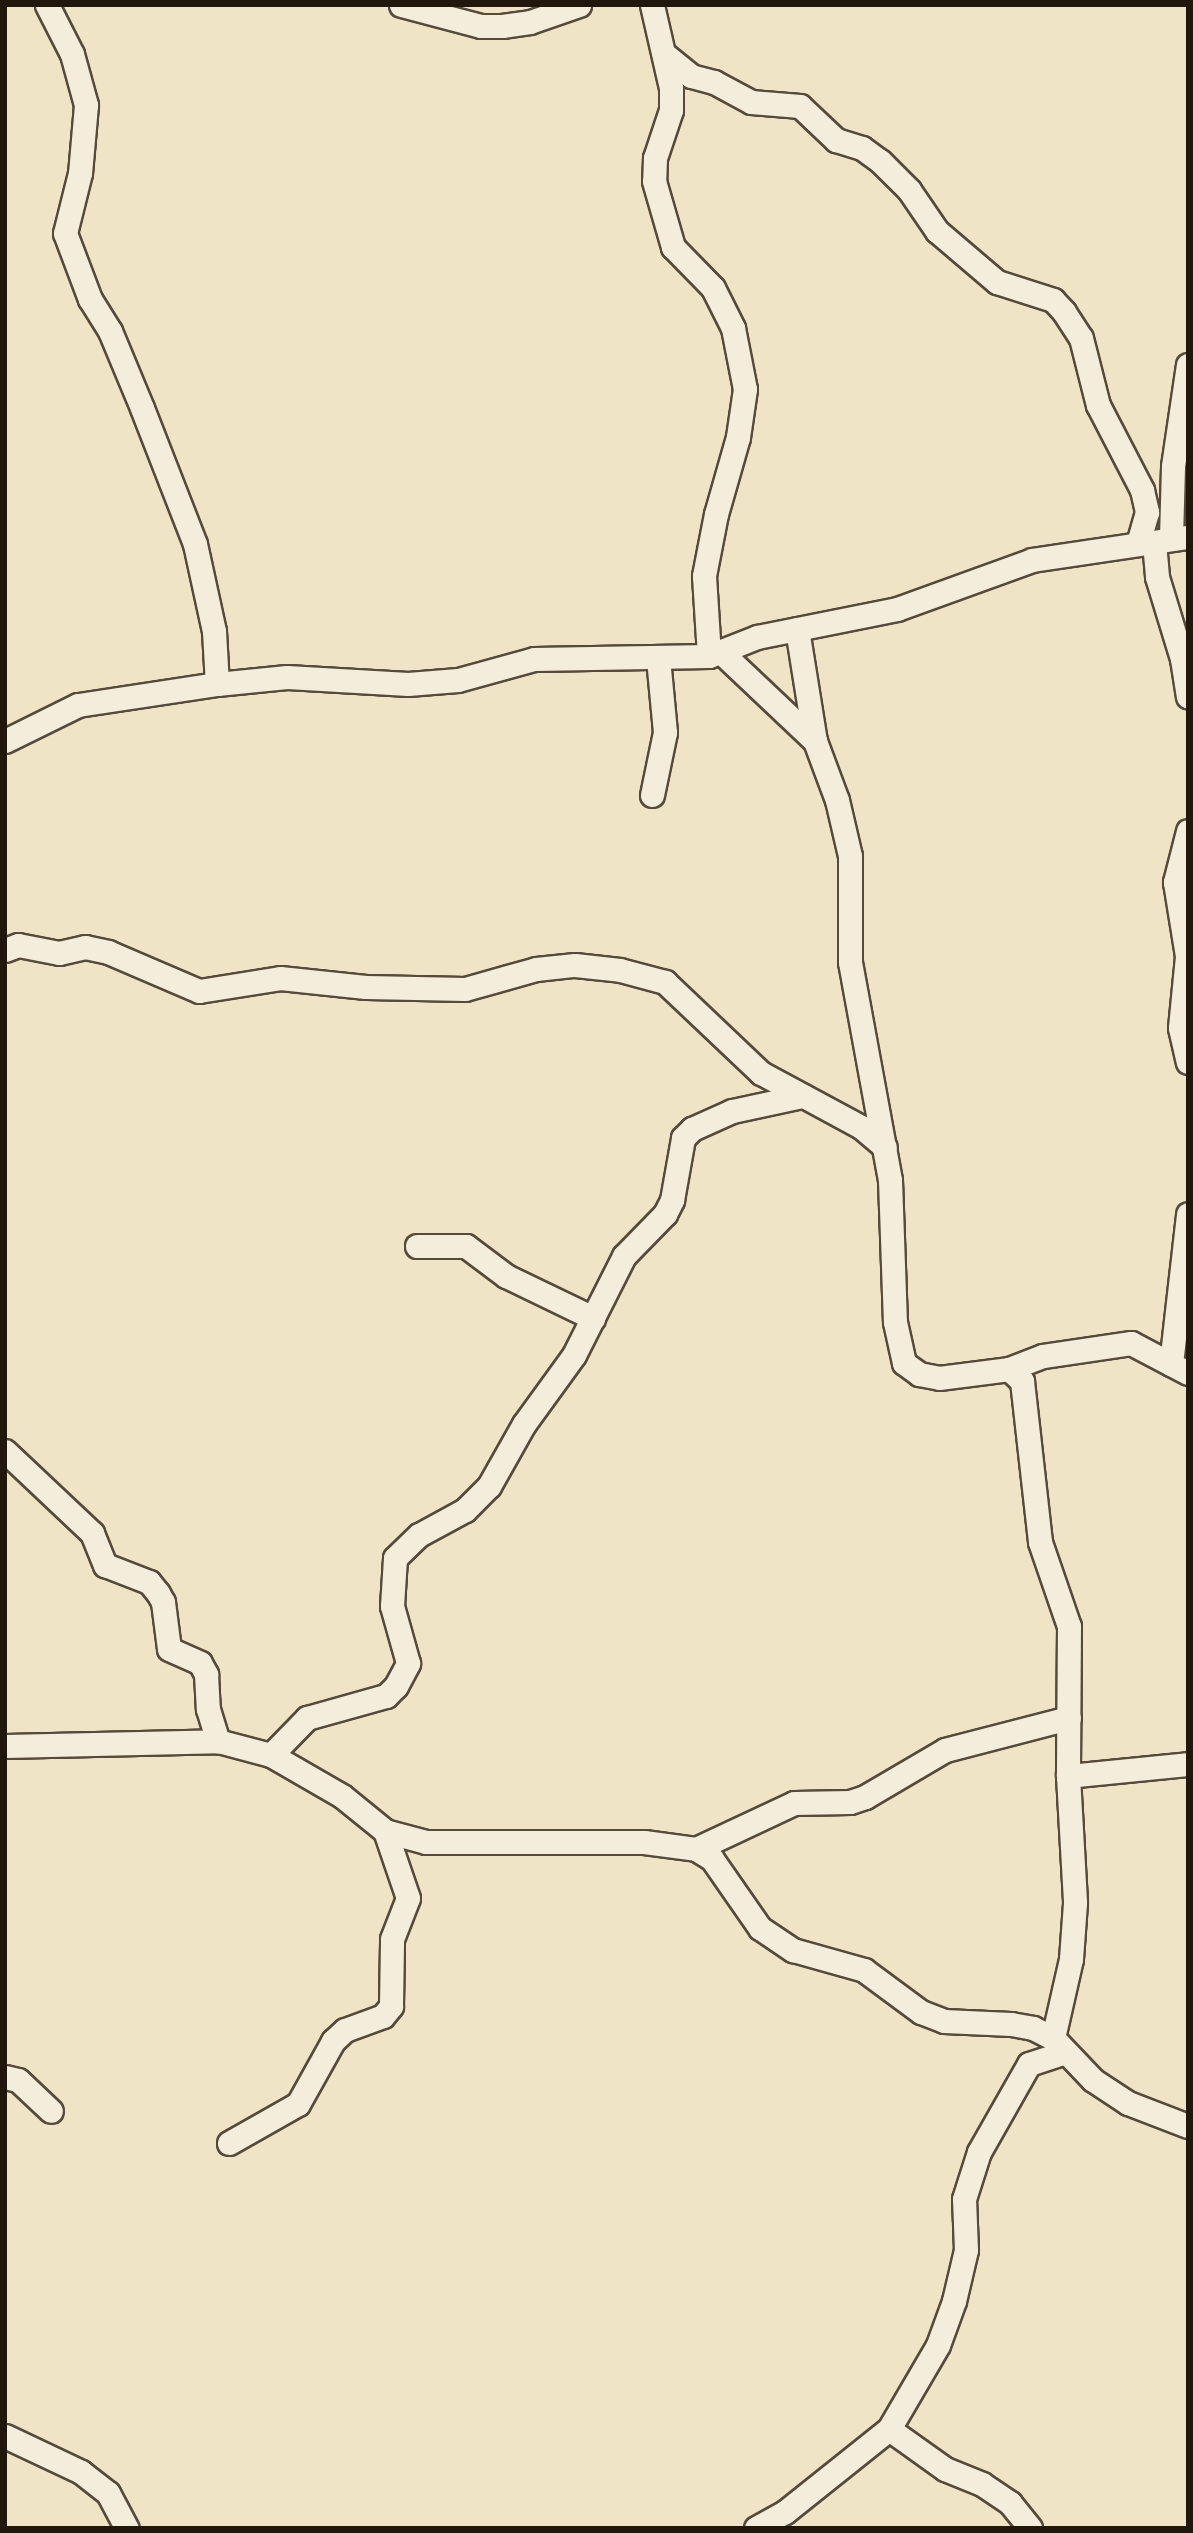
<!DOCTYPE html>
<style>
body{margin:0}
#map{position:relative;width:1193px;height:2533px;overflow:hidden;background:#f0e4c7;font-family:"IM FELL DW Pica",serif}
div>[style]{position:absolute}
.roads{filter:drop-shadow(2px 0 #554a3b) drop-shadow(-2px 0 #554a3b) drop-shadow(0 2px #554a3b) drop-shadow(0 -2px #554a3b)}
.minor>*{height:23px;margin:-11.5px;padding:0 11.5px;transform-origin:11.5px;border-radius:11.5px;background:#f5eddb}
span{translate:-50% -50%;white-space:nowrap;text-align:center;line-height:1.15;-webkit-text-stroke:7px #f5eddb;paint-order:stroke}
.frame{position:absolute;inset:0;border:7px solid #21170c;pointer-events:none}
</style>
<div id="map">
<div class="roads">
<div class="minor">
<i style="left:47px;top:5px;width:55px;rotate:63deg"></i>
<i style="left:72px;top:54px;width:53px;rotate:74.6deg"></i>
<i style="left:86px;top:105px;width:68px;rotate:95deg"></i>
<i style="left:80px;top:173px;width:62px;rotate:104deg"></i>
<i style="left:65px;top:233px;width:71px;rotate:69.3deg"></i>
<i style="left:90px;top:299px;width:38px;rotate:58deg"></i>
<i style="left:110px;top:331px;width:83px;rotate:67.4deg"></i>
<i style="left:142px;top:408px;width:146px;rotate:68.7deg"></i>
<i style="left:195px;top:544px;width:89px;rotate:77.7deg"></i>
<i style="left:214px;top:631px;width:53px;rotate:86.8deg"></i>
<i style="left:401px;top:5px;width:83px;rotate:14.7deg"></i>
<i style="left:481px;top:26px;width:21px"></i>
<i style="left:502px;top:26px;width:28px;rotate:-8deg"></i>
<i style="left:530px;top:22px;width:52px;rotate:-19.1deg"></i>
<i style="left:652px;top:5px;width:85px;rotate:77.1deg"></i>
<i style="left:671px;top:88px;width:22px;rotate:90deg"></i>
<i style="left:671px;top:110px;width:51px;rotate:108.4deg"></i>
<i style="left:655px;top:158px;width:23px;rotate:92deg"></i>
<i style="left:654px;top:181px;width:69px;rotate:73.9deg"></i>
<i style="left:673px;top:247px;width:57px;rotate:45.7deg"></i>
<i style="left:713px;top:288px;width:45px;rotate:63.4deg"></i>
<i style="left:733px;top:328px;width:62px;rotate:78.9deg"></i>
<i style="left:745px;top:389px;width:49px;rotate:98.3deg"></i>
<i style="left:738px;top:437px;width:80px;rotate:105.9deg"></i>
<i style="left:716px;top:514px;width:63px;rotate:101deg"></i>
<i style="left:704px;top:576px;width:80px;rotate:86.4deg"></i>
<i style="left:664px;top:54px;width:35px;rotate:39deg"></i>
<i style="left:691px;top:76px;width:24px;rotate:15deg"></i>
<i style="left:714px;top:82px;width:42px;rotate:28.4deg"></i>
<i style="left:751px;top:102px;width:49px;rotate:4.7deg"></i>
<i style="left:800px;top:106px;width:50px;rotate:43.4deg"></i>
<i style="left:836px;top:140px;width:27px;rotate:17deg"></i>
<i style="left:862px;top:148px;width:22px;rotate:36deg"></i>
<i style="left:880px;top:161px;width:41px;rotate:45deg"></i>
<i style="left:909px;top:190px;width:50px;rotate:55.7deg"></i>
<i style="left:937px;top:231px;width:79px;rotate:40.4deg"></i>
<i style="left:997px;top:282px;width:59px;rotate:17.8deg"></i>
<i style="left:1053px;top:300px;width:16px;rotate:47deg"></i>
<i style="left:1064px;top:312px;width:31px;rotate:57deg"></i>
<i style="left:1081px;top:338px;width:69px;rotate:75.8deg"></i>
<i style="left:1098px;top:405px;width:96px;rotate:62.6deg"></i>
<i style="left:1142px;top:490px;width:23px;rotate:77deg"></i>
<i style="left:1147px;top:512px;width:32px;rotate:106deg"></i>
<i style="left:1171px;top:538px;width:72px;rotate:-88.4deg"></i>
<i style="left:1173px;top:466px;width:102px;rotate:-81.6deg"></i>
<i style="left:1154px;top:542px;width:35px;rotate:85deg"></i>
<i style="left:1157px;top:577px;width:86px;rotate:73deg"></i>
<i style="left:1182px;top:659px;width:38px;rotate:81deg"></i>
<i style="left:797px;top:629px;width:113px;rotate:80.9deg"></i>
<i style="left:815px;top:741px;width:63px;rotate:69.6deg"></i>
<i style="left:837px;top:800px;width:57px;rotate:76.9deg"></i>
<i style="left:850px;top:856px;width:106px;rotate:90deg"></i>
<i style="left:850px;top:962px;width:222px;rotate:79.6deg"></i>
<i style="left:890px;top:1180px;width:142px;rotate:88deg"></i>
<i style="left:895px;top:1322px;width:42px;rotate:77.6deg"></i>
<i style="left:904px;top:1363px;width:19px;rotate:36deg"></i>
<i style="left:919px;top:1374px;width:20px;rotate:11deg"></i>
<i style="left:939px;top:1378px;width:71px;rotate:-7.3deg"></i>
<i style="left:1009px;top:1369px;width:18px;rotate:43deg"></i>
<i style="left:1022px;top:1381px;width:162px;rotate:83.6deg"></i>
<i style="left:1040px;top:1542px;width:89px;rotate:71deg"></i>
<i style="left:1069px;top:1626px;width:150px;rotate:90.4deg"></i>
<i style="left:1068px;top:1776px;width:127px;rotate:86.8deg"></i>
<i style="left:1075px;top:1903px;width:56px;rotate:94.1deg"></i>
<i style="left:1071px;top:1959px;width:81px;rotate:102.8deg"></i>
<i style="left:1053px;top:2038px;width:58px;rotate:46.4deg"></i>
<i style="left:1093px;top:2080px;width:42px;rotate:33.3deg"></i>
<i style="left:1128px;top:2103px;width:64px;rotate:21deg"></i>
<i style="left:722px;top:653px;width:128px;rotate:43.4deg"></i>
<i style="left:5px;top:741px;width:81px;rotate:-26.3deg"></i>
<i style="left:78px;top:705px;width:141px;rotate:-8.6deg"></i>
<i style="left:217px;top:684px;width:70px;rotate:-5.7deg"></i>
<i style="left:287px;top:677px;width:121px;rotate:3.3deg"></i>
<i style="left:408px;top:684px;width:50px;rotate:-4.6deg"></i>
<i style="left:458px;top:680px;width:79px;rotate:-15.4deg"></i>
<i style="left:534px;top:659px;width:175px;rotate:-1deg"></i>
<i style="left:709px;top:656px;width:52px;rotate:-21.6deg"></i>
<i style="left:757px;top:637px;width:143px;rotate:-11.3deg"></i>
<i style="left:897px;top:609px;width:144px;rotate:-19.9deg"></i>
<i style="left:1032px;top:560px;width:158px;rotate:-8.4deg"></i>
<i style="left:652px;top:795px;width:64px;rotate:-78.3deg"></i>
<i style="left:665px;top:732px;width:74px;rotate:-95.4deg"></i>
<i style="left:1188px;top:831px;width:53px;rotate:104.3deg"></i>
<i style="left:1175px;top:882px;width:75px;rotate:80.8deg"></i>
<i style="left:1187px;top:956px;width:72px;rotate:95.6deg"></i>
<i style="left:1180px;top:1028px;width:35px;rotate:77deg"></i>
<i style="left:5px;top:950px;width:14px;rotate:-21deg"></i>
<i style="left:18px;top:945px;width:42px;rotate:11deg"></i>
<i style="left:59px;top:953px;width:27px;rotate:-13deg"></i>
<i style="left:85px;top:947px;width:24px;rotate:12deg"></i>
<i style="left:108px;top:952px;width:99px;rotate:23.2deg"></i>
<i style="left:199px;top:991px;width:82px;rotate:-9.1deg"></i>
<i style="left:280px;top:978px;width:86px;rotate:6deg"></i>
<i style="left:366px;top:987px;width:99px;rotate:1.2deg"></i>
<i style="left:465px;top:989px;width:74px;rotate:-15.7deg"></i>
<i style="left:536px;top:969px;width:39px;rotate:-6deg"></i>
<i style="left:575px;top:965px;width:45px;rotate:6.3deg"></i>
<i style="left:620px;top:970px;width:47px;rotate:14.9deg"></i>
<i style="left:665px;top:982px;width:132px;rotate:43.5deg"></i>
<i style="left:761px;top:1073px;width:114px;rotate:28.4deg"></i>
<i style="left:861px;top:1127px;width:31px;rotate:40deg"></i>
<i style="left:417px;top:1246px;width:49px"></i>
<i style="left:466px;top:1246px;width:50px;rotate:36.9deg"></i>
<i style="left:506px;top:1276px;width:97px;rotate:25.8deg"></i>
<i style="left:1171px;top:1364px;width:151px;rotate:-83.5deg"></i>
<i style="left:1009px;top:1369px;width:36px;rotate:-21deg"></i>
<i style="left:1043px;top:1356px;width:89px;rotate:-8.4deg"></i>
<i style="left:1131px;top:1343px;width:64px;rotate:27.8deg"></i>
<i style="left:5px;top:1451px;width:120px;rotate:43.3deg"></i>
<i style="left:92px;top:1533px;width:35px;rotate:68deg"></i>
<i style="left:105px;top:1565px;width:47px;rotate:21.1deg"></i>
<i style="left:149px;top:1582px;width:14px;rotate:51deg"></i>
<i style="left:158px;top:1593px;width:10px;rotate:61deg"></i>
<i style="left:163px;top:1602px;width:47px;rotate:82.7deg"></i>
<i style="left:169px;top:1649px;width:34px;rotate:24deg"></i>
<i style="left:200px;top:1663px;width:13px;rotate:61deg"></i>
<i style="left:206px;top:1674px;width:35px;rotate:87deg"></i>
<i style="left:208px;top:1709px;width:34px;rotate:73deg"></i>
<i style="left:5px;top:1746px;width:213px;rotate:-1.3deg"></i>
<i style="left:218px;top:1741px;width:55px;rotate:14.8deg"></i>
<i style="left:271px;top:1755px;width:82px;rotate:30deg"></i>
<i style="left:342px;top:1796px;width:55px;rotate:39.1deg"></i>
<i style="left:385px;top:1831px;width:42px;rotate:15deg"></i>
<i style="left:426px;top:1842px;width:218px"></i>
<i style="left:644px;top:1842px;width:52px;rotate:7.7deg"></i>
<i style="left:696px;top:1849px;width:19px;rotate:32deg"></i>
<i style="left:712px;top:1859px;width:84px;rotate:55.2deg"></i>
<i style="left:760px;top:1928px;width:40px;rotate:34deg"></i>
<i style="left:793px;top:1950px;width:74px;rotate:15.7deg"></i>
<i style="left:864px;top:1970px;width:71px;rotate:36.4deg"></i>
<i style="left:921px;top:2012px;width:25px;rotate:21deg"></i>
<i style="left:944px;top:2021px;width:67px;rotate:2.6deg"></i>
<i style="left:1011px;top:2024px;width:22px;rotate:10deg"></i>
<i style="left:1033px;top:2028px;width:22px;rotate:27deg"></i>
<i style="left:271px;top:1755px;width:52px;rotate:-45.8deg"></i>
<i style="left:307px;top:1718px;width:82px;rotate:-15.6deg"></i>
<i style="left:386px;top:1696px;width:14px;rotate:-45deg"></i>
<i style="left:396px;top:1686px;width:26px;rotate:-62deg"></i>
<i style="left:408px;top:1663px;width:59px;rotate:-105.7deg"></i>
<i style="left:392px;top:1606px;width:48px;rotate:-86.4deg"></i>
<i style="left:395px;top:1558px;width:33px;rotate:-44deg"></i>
<i style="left:419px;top:1535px;width:52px;rotate:-28.5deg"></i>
<i style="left:465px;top:1510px;width:34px;rotate:-45deg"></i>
<i style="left:489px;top:1486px;width:71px;rotate:-60.6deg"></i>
<i style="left:524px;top:1424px;width:85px;rotate:-54.1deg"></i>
<i style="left:574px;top:1355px;width:111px;rotate:-63.2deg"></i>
<i style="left:624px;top:1256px;width:59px;rotate:-45.7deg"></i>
<i style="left:665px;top:1214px;width:16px;rotate:-63deg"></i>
<i style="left:672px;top:1200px;width:63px;rotate:-79.9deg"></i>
<i style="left:683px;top:1138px;width:13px;rotate:-45deg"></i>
<i style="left:692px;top:1129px;width:44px;rotate:-24.2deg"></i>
<i style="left:732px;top:1111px;width:72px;rotate:-12.1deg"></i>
<i style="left:1068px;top:1776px;width:121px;rotate:-5.7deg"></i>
<i style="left:696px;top:1849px;width:108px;rotate:-25.1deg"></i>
<i style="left:794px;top:1803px;width:56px;rotate:-1deg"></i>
<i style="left:850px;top:1802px;width:16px;rotate:-18deg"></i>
<i style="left:865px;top:1797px;width:93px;rotate:-30.4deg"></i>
<i style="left:945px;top:1750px;width:128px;rotate:-14.5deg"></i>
<i style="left:5px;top:2077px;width:13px;rotate:13deg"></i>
<i style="left:18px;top:2080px;width:45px;rotate:43.2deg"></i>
<i style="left:229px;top:2143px;width:79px;rotate:-29.5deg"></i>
<i style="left:298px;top:2104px;width:72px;rotate:-60.9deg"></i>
<i style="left:333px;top:2041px;width:16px;rotate:-43deg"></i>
<i style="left:345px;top:2030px;width:40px;rotate:-20.2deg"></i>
<i style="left:383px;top:2016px;width:13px;rotate:-51deg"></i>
<i style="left:391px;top:2006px;width:67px;rotate:-89.1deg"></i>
<i style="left:392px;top:1939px;width:44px;rotate:-68.7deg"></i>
<i style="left:408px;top:1898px;width:71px;rotate:-108.9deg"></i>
<i style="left:889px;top:2429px;width:69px;rotate:35.5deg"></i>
<i style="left:945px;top:2469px;width:40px;rotate:22deg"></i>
<i style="left:982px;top:2484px;width:34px;rotate:34deg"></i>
<i style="left:1010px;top:2503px;width:32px;rotate:51deg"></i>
<i style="left:5px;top:2436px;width:84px;rotate:25.3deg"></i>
<i style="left:81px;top:2472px;width:34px;rotate:38deg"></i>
<i style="left:108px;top:2493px;width:40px;rotate:62deg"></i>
<i style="left:756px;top:2528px;width:33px;rotate:-29deg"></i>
<i style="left:785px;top:2512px;width:133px;rotate:-38.6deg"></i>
<i style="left:889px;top:2429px;width:97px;rotate:-59.7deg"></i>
<i style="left:938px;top:2345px;width:47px;rotate:-70deg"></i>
<i style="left:954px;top:2301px;width:52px;rotate:-76.8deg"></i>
<i style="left:966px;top:2250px;width:51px;rotate:-92.2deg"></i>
<i style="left:964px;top:2199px;width:49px;rotate:-72.3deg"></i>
<i style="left:979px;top:2152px;width:101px;rotate:-60.4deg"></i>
<i style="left:1029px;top:2064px;width:35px;rotate:-18deg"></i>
</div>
</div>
<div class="frame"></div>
</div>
